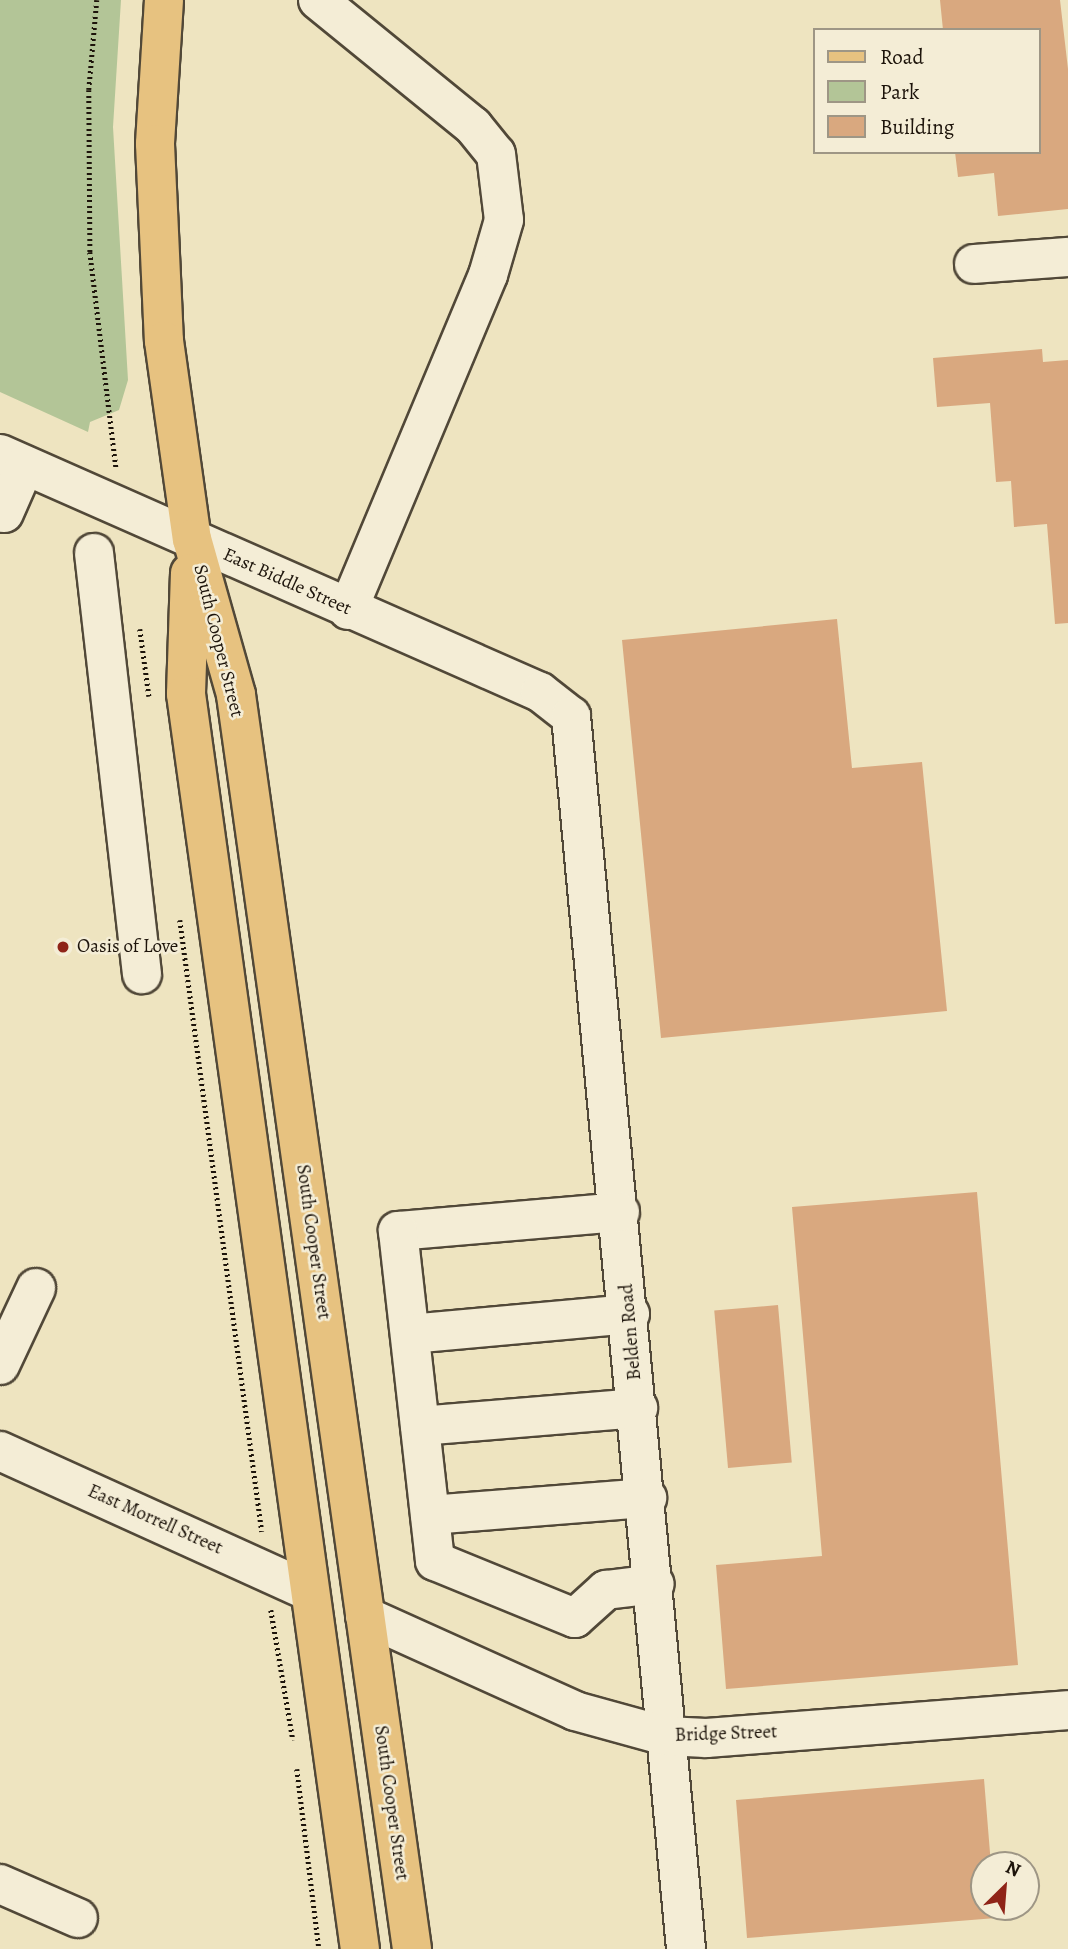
<!DOCTYPE html>
<style>
body{margin:0}
#map{position:relative;width:1068px;height:1949px;overflow:hidden;background:#eee4c0;font-family:Alegreya,serif}
div>[style]{position:absolute}
.green>*{inset:0;background:#b3c597}
.building>*{inset:0;background:#d9a87f;transform-origin:0 0}
.path>*{height:4.5px;margin-top:-2.25px;transform-origin:0;background:repeating-linear-gradient(90deg,#1d140b 0 2px,transparent 0 5.5px)}
.roads{filter:drop-shadow(2px 0 #514838) drop-shadow(-2px 0 #514838) drop-shadow(0 2px #514838) drop-shadow(0 -2px #514838)}
.minor>*{height:38px;margin:-19px;padding:0 19px;transform-origin:19px;border-radius:19px;background:#f4edd6}
.major>*{height:38px;margin:-19px;padding:0 19px;transform-origin:19px;border-radius:19px;background:#e7c280}
.dots>*{width:19px;height:19px;translate:-50% -50%;box-sizing:border-box;border:4px solid #f4edd6;border-radius:50%}
span{translate:-50% -50%;white-space:nowrap;text-align:center;line-height:1.15;-webkit-text-stroke:5px #f4edd6;paint-order:stroke}
.street-label{font-size:19px;color:#1d140b}
.poi-label{font-size:19px;color:#1d140b}
.left{translate:0 -50%;text-align:left}
.legend{position:absolute;left:813px;top:28px;width:228px;height:126px;box-sizing:border-box;background:#f4edd6;border:2px solid #9e9685;margin:0;padding:9px 12px;list-style:none;font-size:21px;color:#1d140b}
.legend li{display:flex;align-items:center;gap:14px;height:35px}
.legend b{width:35px;border:2px solid #9e9685}
.north{position:absolute;left:970px;top:1851px;width:70px;height:70px;box-sizing:border-box;background:#f4edd6;border:2px solid #9e9685;border-radius:50%;rotate:25deg;font-size:19px;font-weight:700;line-height:28px;text-align:center;color:#1d140b}
.north::after{content:'';display:block;margin:auto;width:24px;height:32px;background:#8f2418;clip-path:polygon(50% 0,100% 100%,50% 72%,0 100%)}
</style>
<div id="map">
<div class="green">
<i style="clip-path:polygon(0 0,121px 0,113px 127px,128px 380px,119px 410px,90px 422px,88px 432px,0 392px)"></i>
</div>
<div class="building">
<i style="clip-path:polygon(940px 0,1060px 0,1068px 69px,1068px 209px,998px 216px,994px 173px,958px 177px,955px 152px,1038px 152px,1038px 30px,943px 30px)"></i>
<i style="clip-path:polygon(1042px 349px,1043px 362px,1068px 360px,1068px 623px,1055px 624px,1047px 524px,1014px 527px,1011px 481px,996px 482px,990px 403px,937px 407px,933px 358px)"></i>
<i style="clip-path:polygon(837px 619px,852px 768px,922px 762px,947px 1011px,661px 1038px,622px 640px)"></i>
<i style="clip-path:polygon(977px 1192px,1018px 1665px,726px 1689px,716px 1565px,822px 1556px,792px 1207px)"></i>
<i style="left:778px;top:1305px;width:158px;height:64px;rotate:85deg"></i>
<i style="clip-path:polygon(984px 1779px,991px 1865px,984px 1865px,984px 1907px,995px 1907px,996px 1918px,747px 1938px,736px 1800px)"></i>
</div>
<div class="path">
<i style="left:97px;top:0;width:90px;rotate:95.1deg"></i>
<i style="left:89px;top:90px;width:162px;rotate:89.6deg"></i>
<i style="left:90px;top:252px;width:218px;rotate:83.1deg"></i>
<i style="left:140px;top:629px;width:68px;rotate:82.3deg"></i>
<i style="left:180px;top:920px;width:617px;rotate:82.37deg"></i>
<i style="left:271px;top:1610px;width:132px;rotate:80.4deg"></i>
<i style="left:297px;top:1769px;width:181px;rotate:83deg"></i>
</div>
<div class="roads">
<div class="minor">
<i style="left:318px;top:0;width:200px;rotate:39.1deg"></i>
<i style="left:473px;top:126px;width:36px;rotate:51deg"></i>
<i style="left:496px;top:154px;width:66px;rotate:83.1deg"></i>
<i style="left:504px;top:220px;width:57px;rotate:106.2deg"></i>
<i style="left:488px;top:275px;width:363px;rotate:112.7deg"></i>
<i style="left:974px;top:264px;width:94px;rotate:-4.3deg"></i>
<i style="left:0;top:454px;width:590px;rotate:23.79deg"></i>
<i style="left:540px;top:692px;width:39px;rotate:38deg"></i>
<i style="left:571px;top:716px;width:1238px;rotate:84.67deg"></i>
<i style="left:4px;top:513px;width:52px;rotate:-66.4deg"></i>
<i style="left:94px;top:553px;width:424px;rotate:83.5deg"></i>
<i style="left:620px;top:1212px;width:223px;rotate:175.1deg"></i>
<i style="left:398px;top:1231px;width:332px;rotate:83.6deg"></i>
<i style="left:435px;top:1561px;width:151px;rotate:22.2deg"></i>
<i style="left:575px;top:1618px;width:42px;rotate:-42.1deg"></i>
<i style="left:606px;top:1590px;width:49px;rotate:-7deg"></i>
<i style="left:410px;top:1334px;width:221px;rotate:-5.2deg"></i>
<i style="left:0;top:1365px;width:85px;rotate:-64.9deg"></i>
<i style="left:420px;top:1426px;width:219px;rotate:-4.7deg"></i>
<i style="left:0;top:1451px;width:339px;rotate:24.4deg"></i>
<i style="left:430px;top:1515px;width:218px;rotate:-4.5deg"></i>
<i style="left:365px;top:1616px;width:230px;rotate:24.3deg"></i>
<i style="left:575px;top:1711px;width:94px;rotate:15.4deg"></i>
<i style="left:666px;top:1736px;width:40px;rotate:2.9deg"></i>
<i style="left:706px;top:1738px;width:363px;rotate:-4.4deg"></i>
<i style="left:0;top:1884px;width:85px;rotate:23.6deg"></i>
</div>
<div class="major">
<i style="left:164px;top:0;width:144px;rotate:93.6deg"></i>
<i style="left:155px;top:144px;width:197px;rotate:87.4deg"></i>
<i style="left:164px;top:341px;width:200px;rotate:82deg"></i>
<i style="left:192px;top:539px;width:162px;rotate:74.2deg"></i>
<i style="left:236px;top:695px;width:1266px;rotate:82.01deg"></i>
<i style="left:190px;top:573px;width:121px;rotate:91.9deg"></i>
<i style="left:186px;top:694px;width:1267px;rotate:82.11deg"></i>
</div>
</div>
<div class="dots">
<i style="left:63px;top:947px;background:#8f2418"></i>
</div>
<div class="street-label">
<span style="left:287px;top:582px;rotate:24deg">East Biddle Street</span>
<span style="left:218px;top:641px;rotate:76deg">South Cooper Street</span>
<span style="left:313px;top:1242px;rotate:82deg">South Cooper Street</span>
<span style="left:631px;top:1332px;rotate:-95deg">Belden Road</span>
<span style="left:155px;top:1520px;rotate:24deg">East Morrell Street</span>
<span style="left:726px;top:1734px;rotate:-2deg">Bridge Street</span>
<span style="left:391px;top:1803px;rotate:82deg">South Cooper Street</span>
</div>
<div class="poi-label">
<span class="left" style="left:77px;top:947px">Oasis of Love</span>
</div>
<ul class="legend">
<li><b style="height:9px;background:#e7c280"></b>Road</li>
<li><b style="height:19px;background:#b3c597"></b>Park</li>
<li><b style="height:19px;background:#d9a87f"></b>Building</li>
</ul>
<div class="north">N</div>
</div>
